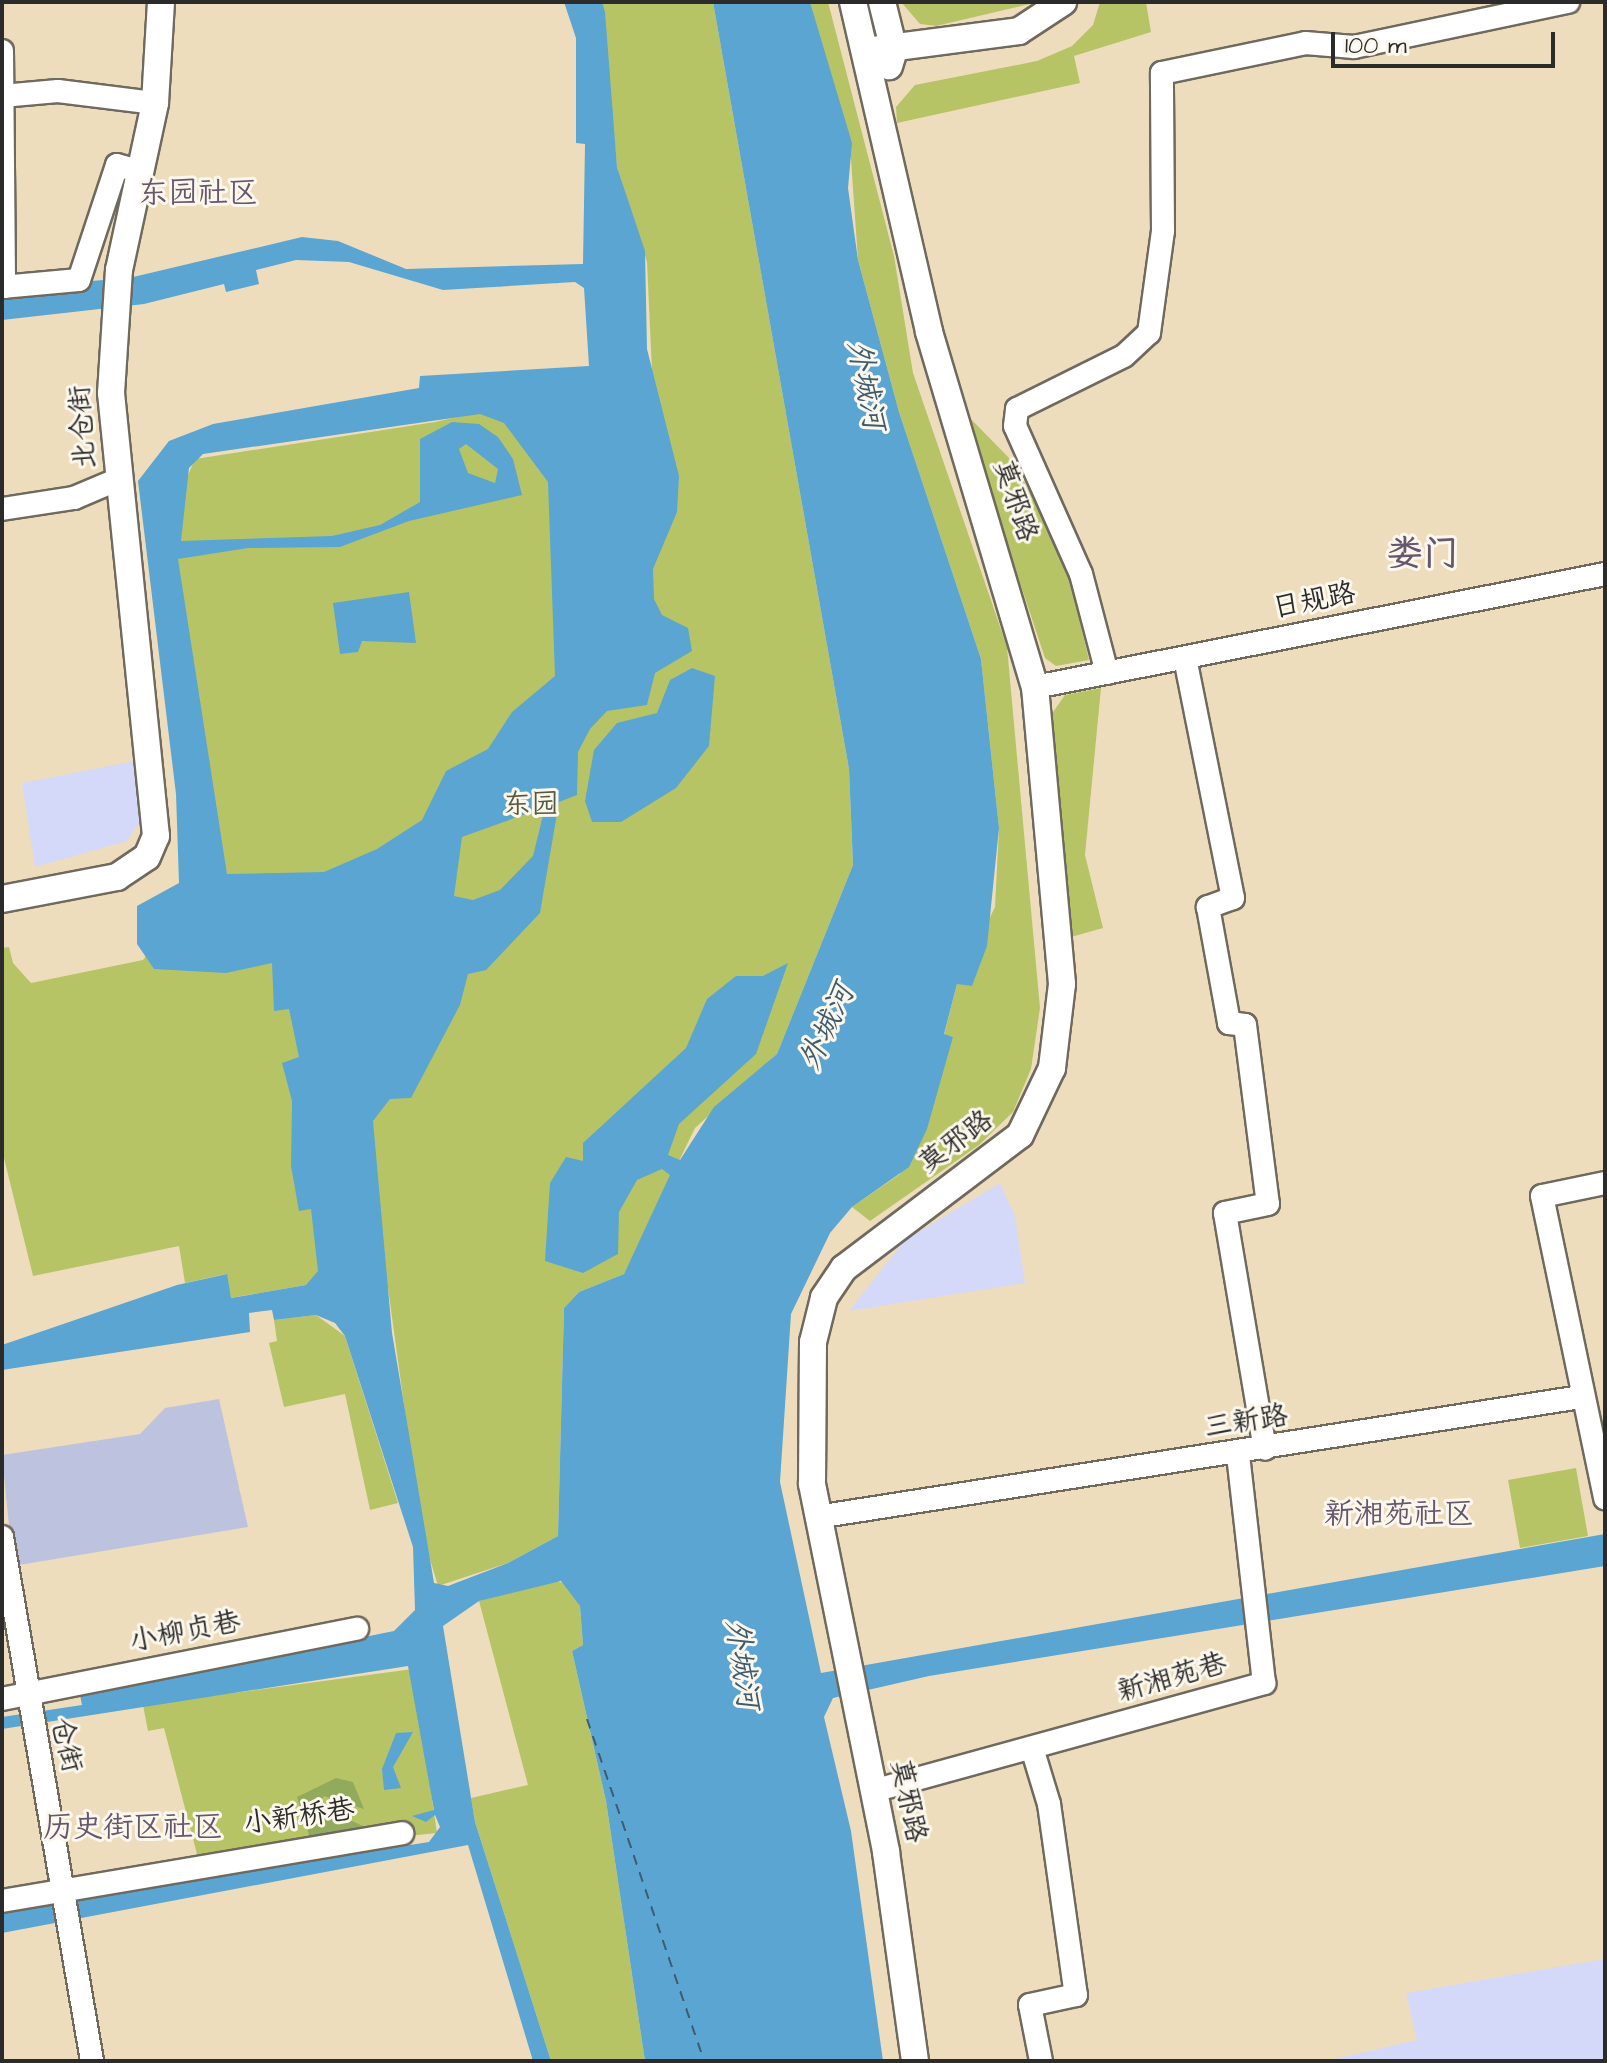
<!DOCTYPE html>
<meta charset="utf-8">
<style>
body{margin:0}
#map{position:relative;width:1607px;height:2063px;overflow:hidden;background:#eeddbc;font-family:"Architects Daughter","LXGW WenKai TC",sans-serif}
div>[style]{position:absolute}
.built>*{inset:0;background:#d4d8f9}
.industrial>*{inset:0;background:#bdc3de}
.green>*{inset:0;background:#b7c466;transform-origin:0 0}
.forest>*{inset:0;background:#91aa5b}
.water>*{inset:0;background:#5aa5d2}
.ferry>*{height:2px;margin-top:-1px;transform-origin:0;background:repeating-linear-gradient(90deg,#3e5c6e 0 10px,transparent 0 18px)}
.roads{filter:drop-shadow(2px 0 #6f695e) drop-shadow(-2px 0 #6f695e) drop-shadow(0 2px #6f695e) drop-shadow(0 -2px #6f695e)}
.minor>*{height:22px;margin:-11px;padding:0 11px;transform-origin:11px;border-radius:11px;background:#fff}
.major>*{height:26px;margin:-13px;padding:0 13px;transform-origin:13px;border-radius:13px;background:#fff}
span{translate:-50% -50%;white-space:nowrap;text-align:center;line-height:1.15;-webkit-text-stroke:6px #fbf7ec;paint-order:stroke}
.street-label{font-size:28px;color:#2b2b2b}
.park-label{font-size:28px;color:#55593d}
.neighbourhood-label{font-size:30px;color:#65576c}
.water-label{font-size:30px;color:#3e5c6e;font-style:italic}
.district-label{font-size:36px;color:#65576c;font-weight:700}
.frame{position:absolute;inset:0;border:4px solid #2b2b2b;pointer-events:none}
.scale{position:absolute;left:1331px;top:32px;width:224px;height:36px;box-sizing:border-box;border:4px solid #2b2b2b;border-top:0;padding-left:10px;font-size:24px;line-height:28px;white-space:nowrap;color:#2b2b2b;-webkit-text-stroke:6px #fbf7ec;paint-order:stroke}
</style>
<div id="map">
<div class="built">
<i style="clip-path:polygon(135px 761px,141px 820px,127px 841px,35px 867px,22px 783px)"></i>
<i style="clip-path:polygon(1000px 1183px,1015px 1216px,1025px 1283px,849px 1311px,905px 1240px)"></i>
<i style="clip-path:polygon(1605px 1959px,1605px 2061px,1326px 2061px,1417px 2040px,1406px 1993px)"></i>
</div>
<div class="industrial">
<i style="clip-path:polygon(219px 1399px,248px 1527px,13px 1566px,2px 1455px,140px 1434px,165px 1408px)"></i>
</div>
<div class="green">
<i style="clip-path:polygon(602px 2px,713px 2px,849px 769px,853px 865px,777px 1054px,695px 1128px,624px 1274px,579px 1292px,564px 1308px,558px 1536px,508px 1563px,438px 1586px,421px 1529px,388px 1288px,306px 1285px,230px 1298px,226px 1274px,185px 1283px,179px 1246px,33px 1276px,2px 1150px,2px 948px,9px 947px,13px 963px,31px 983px,143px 960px,220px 862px,177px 559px,182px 489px,195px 459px,435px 422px,652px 372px,647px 262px,617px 167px)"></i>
<i style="clip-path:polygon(810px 2px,828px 2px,894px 256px,913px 373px,1007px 647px,1040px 1008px,1031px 1069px,1013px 1112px,979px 1145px,870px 1221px,852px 1207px,900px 1174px,953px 1037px,944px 1035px,957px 984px,995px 907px,999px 828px,981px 659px,899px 412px,858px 260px,851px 160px)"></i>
<i style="clip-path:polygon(901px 2px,1038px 2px,936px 26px,920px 24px)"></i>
<i style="clip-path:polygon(1100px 2px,1146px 2px,1151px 32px,1074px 56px,1080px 83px,897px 123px,896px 107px,915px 85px,1037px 61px,1072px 46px,1093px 25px)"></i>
<i style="clip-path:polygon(963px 411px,1013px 462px,1044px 517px,1067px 569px,1089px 660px,1056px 666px,1045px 658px)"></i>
<i style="clip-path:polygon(1101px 688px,1085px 855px,1103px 928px,1071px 937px,1051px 715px,1065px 695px)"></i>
<i style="clip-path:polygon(316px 1315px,345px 1336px,398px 1503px,370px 1510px,345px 1394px,284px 1407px,269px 1343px,277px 1341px,274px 1320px)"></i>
<i style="left:1576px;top:1468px;width:69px;height:69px;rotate:80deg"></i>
<i style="clip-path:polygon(543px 1580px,567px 1583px,580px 1606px,583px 1645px,572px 1651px,606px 1801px,645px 2061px,551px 2061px,475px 1822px,471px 1798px,528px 1785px,479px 1601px)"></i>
<i style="clip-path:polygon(413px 1669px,437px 1833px,198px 1858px,164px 1728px,148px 1731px,143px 1705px)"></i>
</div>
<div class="forest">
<i style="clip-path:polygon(336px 1778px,353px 1782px,364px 1809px,324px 1796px,318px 1805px,367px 1828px,310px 1838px,297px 1797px)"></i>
</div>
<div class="water">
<i style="clip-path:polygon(evenodd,564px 2px,602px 2px,605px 12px,617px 167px,645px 251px,647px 349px,679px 476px,677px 512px,653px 569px,654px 599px,662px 615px,688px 628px,692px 651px,655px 673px,647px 705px,607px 711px,590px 729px,578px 752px,577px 795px,559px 802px,540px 913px,486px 970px,468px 974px,460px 1005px,411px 1098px,390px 1099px,373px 1121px,392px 1333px,434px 1583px,448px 1586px,508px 1563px,558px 1536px,564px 1308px,579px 1292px,624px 1274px,670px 1175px,662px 1169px,637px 1180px,619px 1212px,618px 1254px,583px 1273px,545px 1261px,550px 1183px,566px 1157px,583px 1161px,583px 1143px,686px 1048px,707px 999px,736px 976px,763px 976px,788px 963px,756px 1054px,679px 1124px,668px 1155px,680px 1160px,714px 1107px,777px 1054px,853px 865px,849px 769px,713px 2px,810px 2px,852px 143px,848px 188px,858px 260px,899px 412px,981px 659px,999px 828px,987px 946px,972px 986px,957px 984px,944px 1034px,953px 1037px,927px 1129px,909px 1167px,852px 1207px,830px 1233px,791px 1314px,780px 1482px,821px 1673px,1605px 1534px,1605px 1566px,929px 1676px,833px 1698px,824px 1717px,851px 1831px,883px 2061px,645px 2061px,606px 1801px,572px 1651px,583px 1645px,580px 1606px,561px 1581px,479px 1601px,443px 1626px,475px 1822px,551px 2061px,533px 2061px,468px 1845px,2px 1933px,2px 1910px,429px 1842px,440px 1827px,435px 1815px,426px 1822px,412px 1816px,434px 1810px,408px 1666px,2px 1729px,2px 1717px,82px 1705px,80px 1695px,394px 1631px,415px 1610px,413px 1547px,345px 1336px,335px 1323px,316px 1315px,274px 1320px,272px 1310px,249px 1313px,250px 1332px,2px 1370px,2px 1345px,177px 1285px,227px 1274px,231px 1298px,306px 1285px,318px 1271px,311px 1209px,299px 1211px,291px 1166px,292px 1101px,282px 1063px,299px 1057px,289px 1009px,274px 1011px,272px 963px,226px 973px,154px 969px,137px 944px,137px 906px,179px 883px,176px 794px,138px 481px,169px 441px,213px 424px,419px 388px,420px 376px,589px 366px,584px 288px,575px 282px,443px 290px,349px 262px,296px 260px,256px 270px,259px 284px,226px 292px,224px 284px,144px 304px,2px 320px,2px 288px,129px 278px,302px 237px,338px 241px,406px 269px,583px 264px,585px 144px,576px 143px,576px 38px,564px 2px,480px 414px,504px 423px,548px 482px,555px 676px,512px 712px,488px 749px,446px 771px,422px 820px,377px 849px,324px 872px,227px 874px,178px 559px,248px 548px,340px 547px,409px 521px,522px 495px,513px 459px,498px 437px,479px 424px,452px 422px,420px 439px,420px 502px,380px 525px,332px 536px,181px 541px,189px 468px,203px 454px,480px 414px,564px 2px,466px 444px,498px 469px,495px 483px,468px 473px,459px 449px,466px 444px,564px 2px,545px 807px,533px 856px,500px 890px,473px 900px,454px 896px,462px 837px,545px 807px)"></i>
<i style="clip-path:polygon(409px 592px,416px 643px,362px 641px,358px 652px,340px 654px,333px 603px)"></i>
<i style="clip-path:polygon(692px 668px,715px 676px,709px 746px,676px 788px,621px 822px,592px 822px,585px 801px,594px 750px,617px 723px,657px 713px,670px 680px)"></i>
<i style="clip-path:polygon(413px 1732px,393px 1767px,401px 1788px,384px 1790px,382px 1769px,396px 1733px)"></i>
</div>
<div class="ferry">
<i style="left:587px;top:1719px;width:361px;rotate:71.1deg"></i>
</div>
<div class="roads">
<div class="minor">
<i style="left:2px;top:51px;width:236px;rotate:89.5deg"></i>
<i style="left:2px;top:96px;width:56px;rotate:-5.1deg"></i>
<i style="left:58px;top:91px;width:98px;rotate:7.1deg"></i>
<i style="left:2px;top:287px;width:77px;rotate:-5.2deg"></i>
<i style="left:79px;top:280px;width:121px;rotate:-71.7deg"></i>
<i style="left:117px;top:165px;width:25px;rotate:16deg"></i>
<i style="left:2px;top:509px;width:73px;rotate:-8.7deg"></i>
<i style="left:74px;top:498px;width:49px;rotate:-22.9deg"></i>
<i style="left:1185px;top:658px;width:245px;rotate:78.7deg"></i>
<i style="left:1233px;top:898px;width:27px;rotate:160deg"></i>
<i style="left:1208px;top:907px;width:118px;rotate:79.7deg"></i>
<i style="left:1229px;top:1023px;width:16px;rotate:7deg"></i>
<i style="left:1245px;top:1025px;width:180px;rotate:82.7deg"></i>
<i style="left:1268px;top:1204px;width:44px;rotate:168.2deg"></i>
<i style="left:1225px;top:1213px;width:239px;rotate:80.4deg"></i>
<i style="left:1107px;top:673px;width:102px;rotate:-104.7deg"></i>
<i style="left:1081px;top:574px;width:162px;rotate:-114deg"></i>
<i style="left:1015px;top:426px;width:17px;rotate:-83deg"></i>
<i style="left:1017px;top:409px;width:119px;rotate:-26.4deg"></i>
<i style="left:1124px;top:356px;width:34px;rotate:-43deg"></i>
<i style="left:1149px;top:333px;width:103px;rotate:-82.2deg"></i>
<i style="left:1163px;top:231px;width:158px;rotate:-90.4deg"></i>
<i style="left:1162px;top:73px;width:146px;rotate:-11.8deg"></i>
<i style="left:1305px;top:43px;width:49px;rotate:4.7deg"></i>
<i style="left:1354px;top:47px;width:219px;rotate:-11.9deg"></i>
<i style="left:1035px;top:687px;width:581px;rotate:-11.21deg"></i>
<i style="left:1605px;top:1183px;width:64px;rotate:168.3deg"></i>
<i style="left:1542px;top:1196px;width:309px;rotate:78.2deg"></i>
<i style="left:817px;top:1517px;width:773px;rotate:-8.93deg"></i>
<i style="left:2px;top:1537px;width:532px;rotate:80.25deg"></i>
<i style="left:2px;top:1699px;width:362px;rotate:-11.2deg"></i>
<i style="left:1032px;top:1748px;width:59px;rotate:73.1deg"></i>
<i style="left:1049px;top:1804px;width:193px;rotate:82deg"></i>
<i style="left:1076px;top:1995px;width:47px;rotate:167.7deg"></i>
<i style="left:1030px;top:2005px;width:57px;rotate:78.9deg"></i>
<i style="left:873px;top:1791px;width:406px;rotate:-15.4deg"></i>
<i style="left:1264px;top:1683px;width:230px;rotate:-96.5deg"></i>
<i style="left:2px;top:1901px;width:406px;rotate:-9.6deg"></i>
</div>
<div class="major">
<i style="left:853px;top:2px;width:339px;rotate:77deg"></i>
<i style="left:929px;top:332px;width:370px;rotate:73.4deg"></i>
<i style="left:1035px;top:687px;width:298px;rotate:84.8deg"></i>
<i style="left:1062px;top:984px;width:85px;rotate:96.8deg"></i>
<i style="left:1052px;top:1068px;width:74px;rotate:115.5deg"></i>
<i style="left:1020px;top:1135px;width:221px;rotate:142.9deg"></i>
<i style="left:844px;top:1268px;width:36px;rotate:124deg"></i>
<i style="left:824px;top:1298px;width:45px;rotate:104deg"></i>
<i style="left:813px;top:1342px;width:142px;rotate:90.4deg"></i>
<i style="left:812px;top:1484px;width:375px;rotate:78.6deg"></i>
<i style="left:886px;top:1852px;width:211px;rotate:82.1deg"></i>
<i style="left:882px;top:2px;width:49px;rotate:76deg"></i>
<i style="left:894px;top:50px;width:17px;rotate:107deg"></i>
<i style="left:866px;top:51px;width:154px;rotate:-7.4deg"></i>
<i style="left:1019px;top:31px;width:53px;rotate:-33.4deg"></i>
<i style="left:2px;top:899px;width:117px;rotate:-10.8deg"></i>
<i style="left:117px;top:877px;width:36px;rotate:-34deg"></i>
<i style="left:147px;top:857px;width:23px;rotate:-67deg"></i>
<i style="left:156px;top:836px;width:445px;rotate:-95.8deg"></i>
<i style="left:111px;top:393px;width:123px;rotate:-86.3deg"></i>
<i style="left:119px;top:270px;width:171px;rotate:-77.8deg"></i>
<i style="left:155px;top:103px;width:101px;rotate:-86.6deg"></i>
</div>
</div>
<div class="street-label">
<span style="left:83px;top:427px;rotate:-94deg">北仓街</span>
<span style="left:1015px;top:501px;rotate:71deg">莫邪路</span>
<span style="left:1314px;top:601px;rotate:-11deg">日规路</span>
<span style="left:956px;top:1142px;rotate:-37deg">莫邪路</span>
<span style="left:1246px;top:1422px;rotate:-9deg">三新路</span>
<span style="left:185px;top:1632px;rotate:-11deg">小柳贞巷</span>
<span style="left:1172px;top:1678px;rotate:-16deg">新湘苑巷</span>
<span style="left:66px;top:1745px;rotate:77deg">仓街</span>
<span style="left:908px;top:1801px;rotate:78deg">莫邪路</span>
<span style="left:299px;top:1817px;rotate:-8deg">小新桥巷</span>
</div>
<div class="park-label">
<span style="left:531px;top:805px">东园</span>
</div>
<div class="neighbourhood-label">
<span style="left:198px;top:193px">东园社区</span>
<span style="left:1399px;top:1514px">新湘苑社区</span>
<span style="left:133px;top:1827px">历史街区社区</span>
</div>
<div class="water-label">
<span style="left:866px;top:385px;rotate:79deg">外城河</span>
<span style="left:827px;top:1027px;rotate:-65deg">外城河</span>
<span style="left:742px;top:1664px;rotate:82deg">外城河</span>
</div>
<div class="district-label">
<span style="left:1423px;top:555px">娄门</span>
</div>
<div class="frame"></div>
<div class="scale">100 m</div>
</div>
